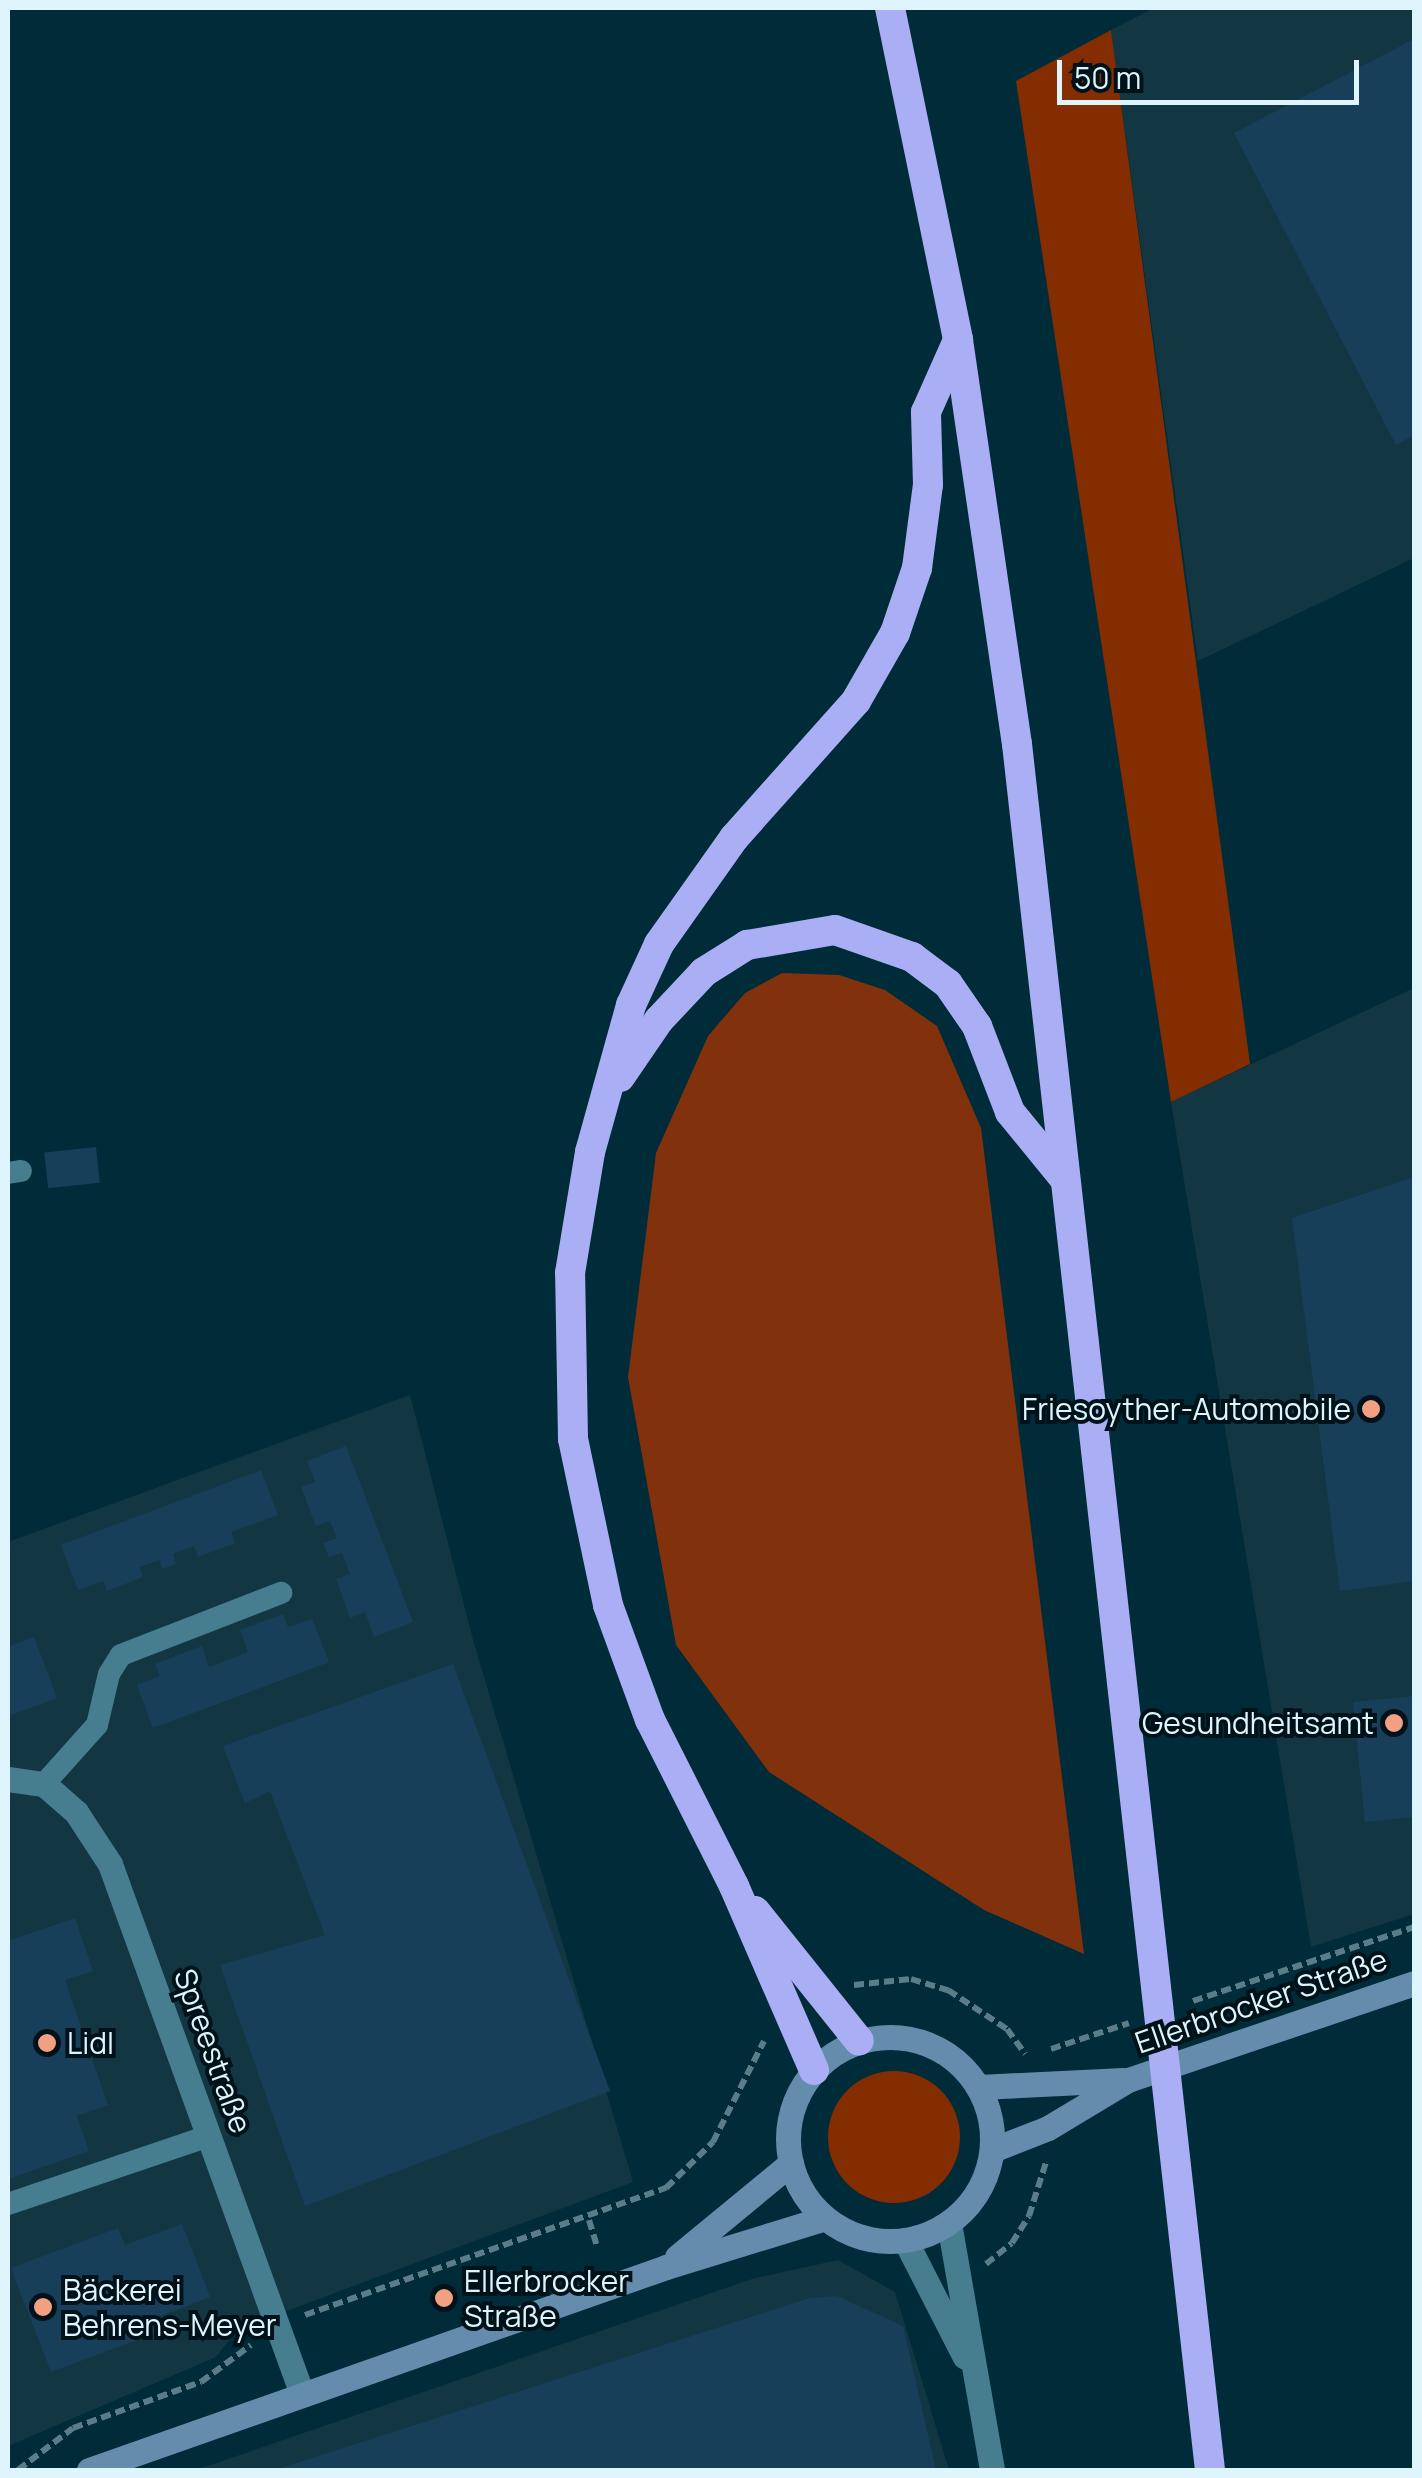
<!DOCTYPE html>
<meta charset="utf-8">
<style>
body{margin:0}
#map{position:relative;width:1422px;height:2478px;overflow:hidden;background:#002b38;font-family:Manrope,sans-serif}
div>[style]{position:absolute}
.built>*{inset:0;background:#133742}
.green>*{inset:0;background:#832d01}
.round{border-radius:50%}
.forest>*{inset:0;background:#81310b}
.building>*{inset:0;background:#173f5a;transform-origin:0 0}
.path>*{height:6px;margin-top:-3px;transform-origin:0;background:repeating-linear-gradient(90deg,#5a7d88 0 10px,transparent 0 15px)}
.lane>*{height:22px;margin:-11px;padding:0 11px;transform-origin:11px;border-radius:11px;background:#467d8f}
.street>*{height:25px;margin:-12.5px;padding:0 12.5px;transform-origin:12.5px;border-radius:12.5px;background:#467d8f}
.secondary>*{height:25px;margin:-12.5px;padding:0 12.5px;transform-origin:12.5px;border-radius:12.5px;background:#648cad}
.secondary>.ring{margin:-12.5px;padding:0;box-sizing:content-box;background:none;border:25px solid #648cad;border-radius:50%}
.highway>*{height:30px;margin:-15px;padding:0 15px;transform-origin:15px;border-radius:15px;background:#aaaef4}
.dots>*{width:28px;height:28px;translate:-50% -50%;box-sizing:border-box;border:5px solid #001219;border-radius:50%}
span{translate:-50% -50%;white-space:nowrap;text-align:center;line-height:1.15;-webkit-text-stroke:8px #001219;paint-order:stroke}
.poi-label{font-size:30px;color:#def5fd}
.right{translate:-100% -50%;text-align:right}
.left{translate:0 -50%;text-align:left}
.street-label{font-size:30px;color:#def5fd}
.frame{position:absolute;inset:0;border:10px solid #def5fd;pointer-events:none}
.scale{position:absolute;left:1057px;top:60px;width:302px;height:45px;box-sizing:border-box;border:5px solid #def5fd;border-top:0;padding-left:12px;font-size:30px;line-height:35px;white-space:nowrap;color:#def5fd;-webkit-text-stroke:8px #001219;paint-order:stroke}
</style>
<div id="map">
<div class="built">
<i style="clip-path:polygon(1154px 8px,1414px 8px,1414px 558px,1198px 661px,1111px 30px)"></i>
<i style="clip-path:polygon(1414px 988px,1414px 1914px,1311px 1947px,1171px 1102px)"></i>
<i style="clip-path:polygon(410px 1395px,472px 1636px,633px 2182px,238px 2329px,216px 2357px,8px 2446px,8px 1542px)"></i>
<i style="clip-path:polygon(838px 2260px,895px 2292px,949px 2470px,196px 2470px,752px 2279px)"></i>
</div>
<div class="green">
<i style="clip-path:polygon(1111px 30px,1250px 1064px,1171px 1102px,1016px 81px)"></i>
<i class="round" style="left:828px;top:2071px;width:132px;height:132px"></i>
</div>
<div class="forest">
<i style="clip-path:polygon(782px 973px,839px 975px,885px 990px,937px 1026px,981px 1128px,1084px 1954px,984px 1910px,769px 1772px,676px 1645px,628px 1377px,656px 1153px,708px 1036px,745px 993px)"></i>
</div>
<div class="building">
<i style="clip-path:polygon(1414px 39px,1414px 435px,1396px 445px,1234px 133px)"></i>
<i style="left:96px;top:1147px;width:36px;height:52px;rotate:84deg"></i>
<i style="clip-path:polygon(1414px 1177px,1414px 1581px,1340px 1591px,1292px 1218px)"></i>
<i style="clip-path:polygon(346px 1446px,413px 1622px,374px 1637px,365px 1612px,350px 1618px,336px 1579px,350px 1574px,342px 1553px,329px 1557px,323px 1543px,337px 1538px,330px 1521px,316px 1526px,301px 1487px,315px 1482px,307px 1461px)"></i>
<i style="clip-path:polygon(261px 1470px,278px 1515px,231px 1532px,235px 1543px,198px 1557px,194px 1546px,173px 1554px,176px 1564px,162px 1569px,159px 1560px,139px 1567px,143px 1577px,107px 1591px,103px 1581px,78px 1590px,61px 1545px)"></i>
<i style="clip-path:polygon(283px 1614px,288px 1627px,312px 1619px,329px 1662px,153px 1728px,137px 1685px,160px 1676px,155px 1664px,202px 1646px,209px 1667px,248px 1652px,240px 1630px)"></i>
<i style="clip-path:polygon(34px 1637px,57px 1698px,8px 1716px,8px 1647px)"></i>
<i style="clip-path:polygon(453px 1664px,610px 2091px,305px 2206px,220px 1965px,325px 1935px,270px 1791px,245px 1803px,223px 1746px)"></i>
<i style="clip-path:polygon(1414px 1696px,1414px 1817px,1365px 1822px,1353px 1702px)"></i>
<i style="clip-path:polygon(75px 1918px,93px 1971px,65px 1980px,108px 2105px,77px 2116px,89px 2151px,8px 2179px,8px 1941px)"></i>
<i style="clip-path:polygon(182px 2224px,210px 2297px,153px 2319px,158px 2332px,51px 2372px,11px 2268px,118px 2228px,125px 2245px)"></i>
<i style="clip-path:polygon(837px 2296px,903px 2326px,936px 2470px,275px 2470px,810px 2298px)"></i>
</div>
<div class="path">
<i style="left:854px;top:1985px;width:57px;rotate:-6deg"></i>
<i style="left:911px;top:1979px;width:39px;rotate:17deg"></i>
<i style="left:948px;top:1990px;width:71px;rotate:33.5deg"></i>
<i style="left:1007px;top:2029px;width:31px;rotate:54deg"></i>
<i style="left:1193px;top:2001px;width:233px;rotate:-18.5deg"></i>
<i style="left:1051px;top:2049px;width:82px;rotate:-18.4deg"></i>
<i style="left:589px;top:2220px;width:28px;rotate:73deg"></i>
<i style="left:986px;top:2264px;width:33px;rotate:-39deg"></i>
<i style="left:1012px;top:2243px;width:32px;rotate:-58deg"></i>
<i style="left:1029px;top:2216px;width:57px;rotate:-72.5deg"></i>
<i style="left:305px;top:2315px;width:383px;rotate:-19.4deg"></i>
<i style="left:666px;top:2188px;width:66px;rotate:-44.4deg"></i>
<i style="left:713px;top:2142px;width:113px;rotate:-63.2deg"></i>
<i style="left:18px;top:2470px;width:69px;rotate:-37.4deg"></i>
<i style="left:73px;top:2428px;width:136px;rotate:-19.8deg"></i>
<i style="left:201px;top:2382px;width:62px;rotate:-36.5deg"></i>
</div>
<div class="lane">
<i style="left:8px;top:1173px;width:13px;rotate:-9deg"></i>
<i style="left:44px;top:1784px;width:79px;rotate:-48.1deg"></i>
<i style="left:97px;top:1725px;width:52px;rotate:-76.8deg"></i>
<i style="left:109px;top:1674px;width:22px;rotate:-58deg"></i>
<i style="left:121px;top:1655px;width:172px;rotate:-21.2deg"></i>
<i style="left:8px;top:2204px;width:212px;rotate:-18.7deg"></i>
</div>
<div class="street">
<i style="left:8px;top:1779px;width:36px;rotate:8deg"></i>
<i style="left:44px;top:1784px;width:43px;rotate:41.2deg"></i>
<i style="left:76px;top:1812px;width:62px;rotate:56.8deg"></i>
<i style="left:110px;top:1864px;width:564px;rotate:70.09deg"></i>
<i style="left:949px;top:2223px;width:251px;rotate:80.1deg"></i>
<i style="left:905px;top:2240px;width:131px;rotate:62.9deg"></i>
</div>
<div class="secondary">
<i class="ring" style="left:788px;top:2037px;width:179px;height:179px"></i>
<i style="left:979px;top:2087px;width:144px;rotate:-2.8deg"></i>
<i style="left:992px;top:2150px;width:60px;rotate:-21.4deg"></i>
<i style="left:1048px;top:2128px;width:93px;rotate:-31deg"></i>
<i style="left:1128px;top:2080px;width:302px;rotate:-18.7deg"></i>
<i style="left:677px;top:2257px;width:148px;rotate:-39.5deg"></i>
<i style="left:89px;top:2470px;width:612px;rotate:-19.38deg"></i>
<i style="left:666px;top:2267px;width:166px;rotate:-17.1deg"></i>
</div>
<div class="highway">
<i style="left:890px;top:8px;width:339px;rotate:78.4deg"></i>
<i style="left:958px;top:340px;width:408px;rotate:81.7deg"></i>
<i style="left:1017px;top:744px;width:1737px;rotate:83.62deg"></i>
<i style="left:620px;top:1077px;width:69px;rotate:-55.6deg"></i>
<i style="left:659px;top:1020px;width:66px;rotate:-46.8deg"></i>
<i style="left:704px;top:972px;width:51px;rotate:-32.1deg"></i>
<i style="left:747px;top:945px;width:89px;rotate:-9.7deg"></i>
<i style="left:835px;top:930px;width:82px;rotate:19.3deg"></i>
<i style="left:912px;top:957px;width:45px;rotate:36.9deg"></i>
<i style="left:948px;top:984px;width:51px;rotate:55.4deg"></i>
<i style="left:977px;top:1026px;width:92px;rotate:69deg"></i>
<i style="left:1010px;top:1112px;width:84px;rotate:50.8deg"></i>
<i style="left:755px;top:1911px;width:166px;rotate:51.3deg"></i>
<i style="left:814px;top:2070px;width:201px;rotate:-113.5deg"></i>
<i style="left:734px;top:1886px;width:186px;rotate:-116.8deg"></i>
<i style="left:650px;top:1720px;width:122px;rotate:-110.1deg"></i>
<i style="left:608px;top:1605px;width:170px;rotate:-101.9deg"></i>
<i style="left:573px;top:1439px;width:166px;rotate:-91deg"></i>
<i style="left:570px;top:1273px;width:123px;rotate:-80.6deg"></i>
<i style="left:590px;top:1152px;width:153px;rotate:-74.4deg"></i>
<i style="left:631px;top:1005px;width:67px;rotate:-65.3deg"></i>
<i style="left:659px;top:944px;width:130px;rotate:-54.7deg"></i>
<i style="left:734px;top:838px;width:183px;rotate:-48.3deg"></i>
<i style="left:856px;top:701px;width:78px;rotate:-60.2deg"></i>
<i style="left:895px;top:633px;width:69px;rotate:-71.3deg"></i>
<i style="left:917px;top:568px;width:84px;rotate:-82.5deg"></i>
<i style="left:928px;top:485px;width:73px;rotate:-91.6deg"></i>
<i style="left:926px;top:412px;width:79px;rotate:-66deg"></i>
</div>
<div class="dots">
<i style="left:1371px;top:1409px;background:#f2a081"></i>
<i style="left:1394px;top:1723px;background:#f2a081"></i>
<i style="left:47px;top:2043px;background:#f2a081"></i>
<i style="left:444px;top:2298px;background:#f2a081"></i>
<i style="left:43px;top:2307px;background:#f2a081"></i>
</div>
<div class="poi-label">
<span class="right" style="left:1351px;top:1409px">Friesoyther-Automobile</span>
<span class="right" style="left:1374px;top:1723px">Gesundheitsamt</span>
<span class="left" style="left:67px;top:2043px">Lidl</span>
<span class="left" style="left:464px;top:2298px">Ellerbrocker<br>Straße</span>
<span class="left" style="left:63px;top:2307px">Bäckerei<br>Behrens-Meyer</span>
</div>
<div class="street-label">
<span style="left:1261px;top:2001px;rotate:-19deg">Ellerbrocker Straße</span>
<span style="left:213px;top:2051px;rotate:70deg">Spreestraße</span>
</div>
<div class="frame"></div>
<div class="scale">50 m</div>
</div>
